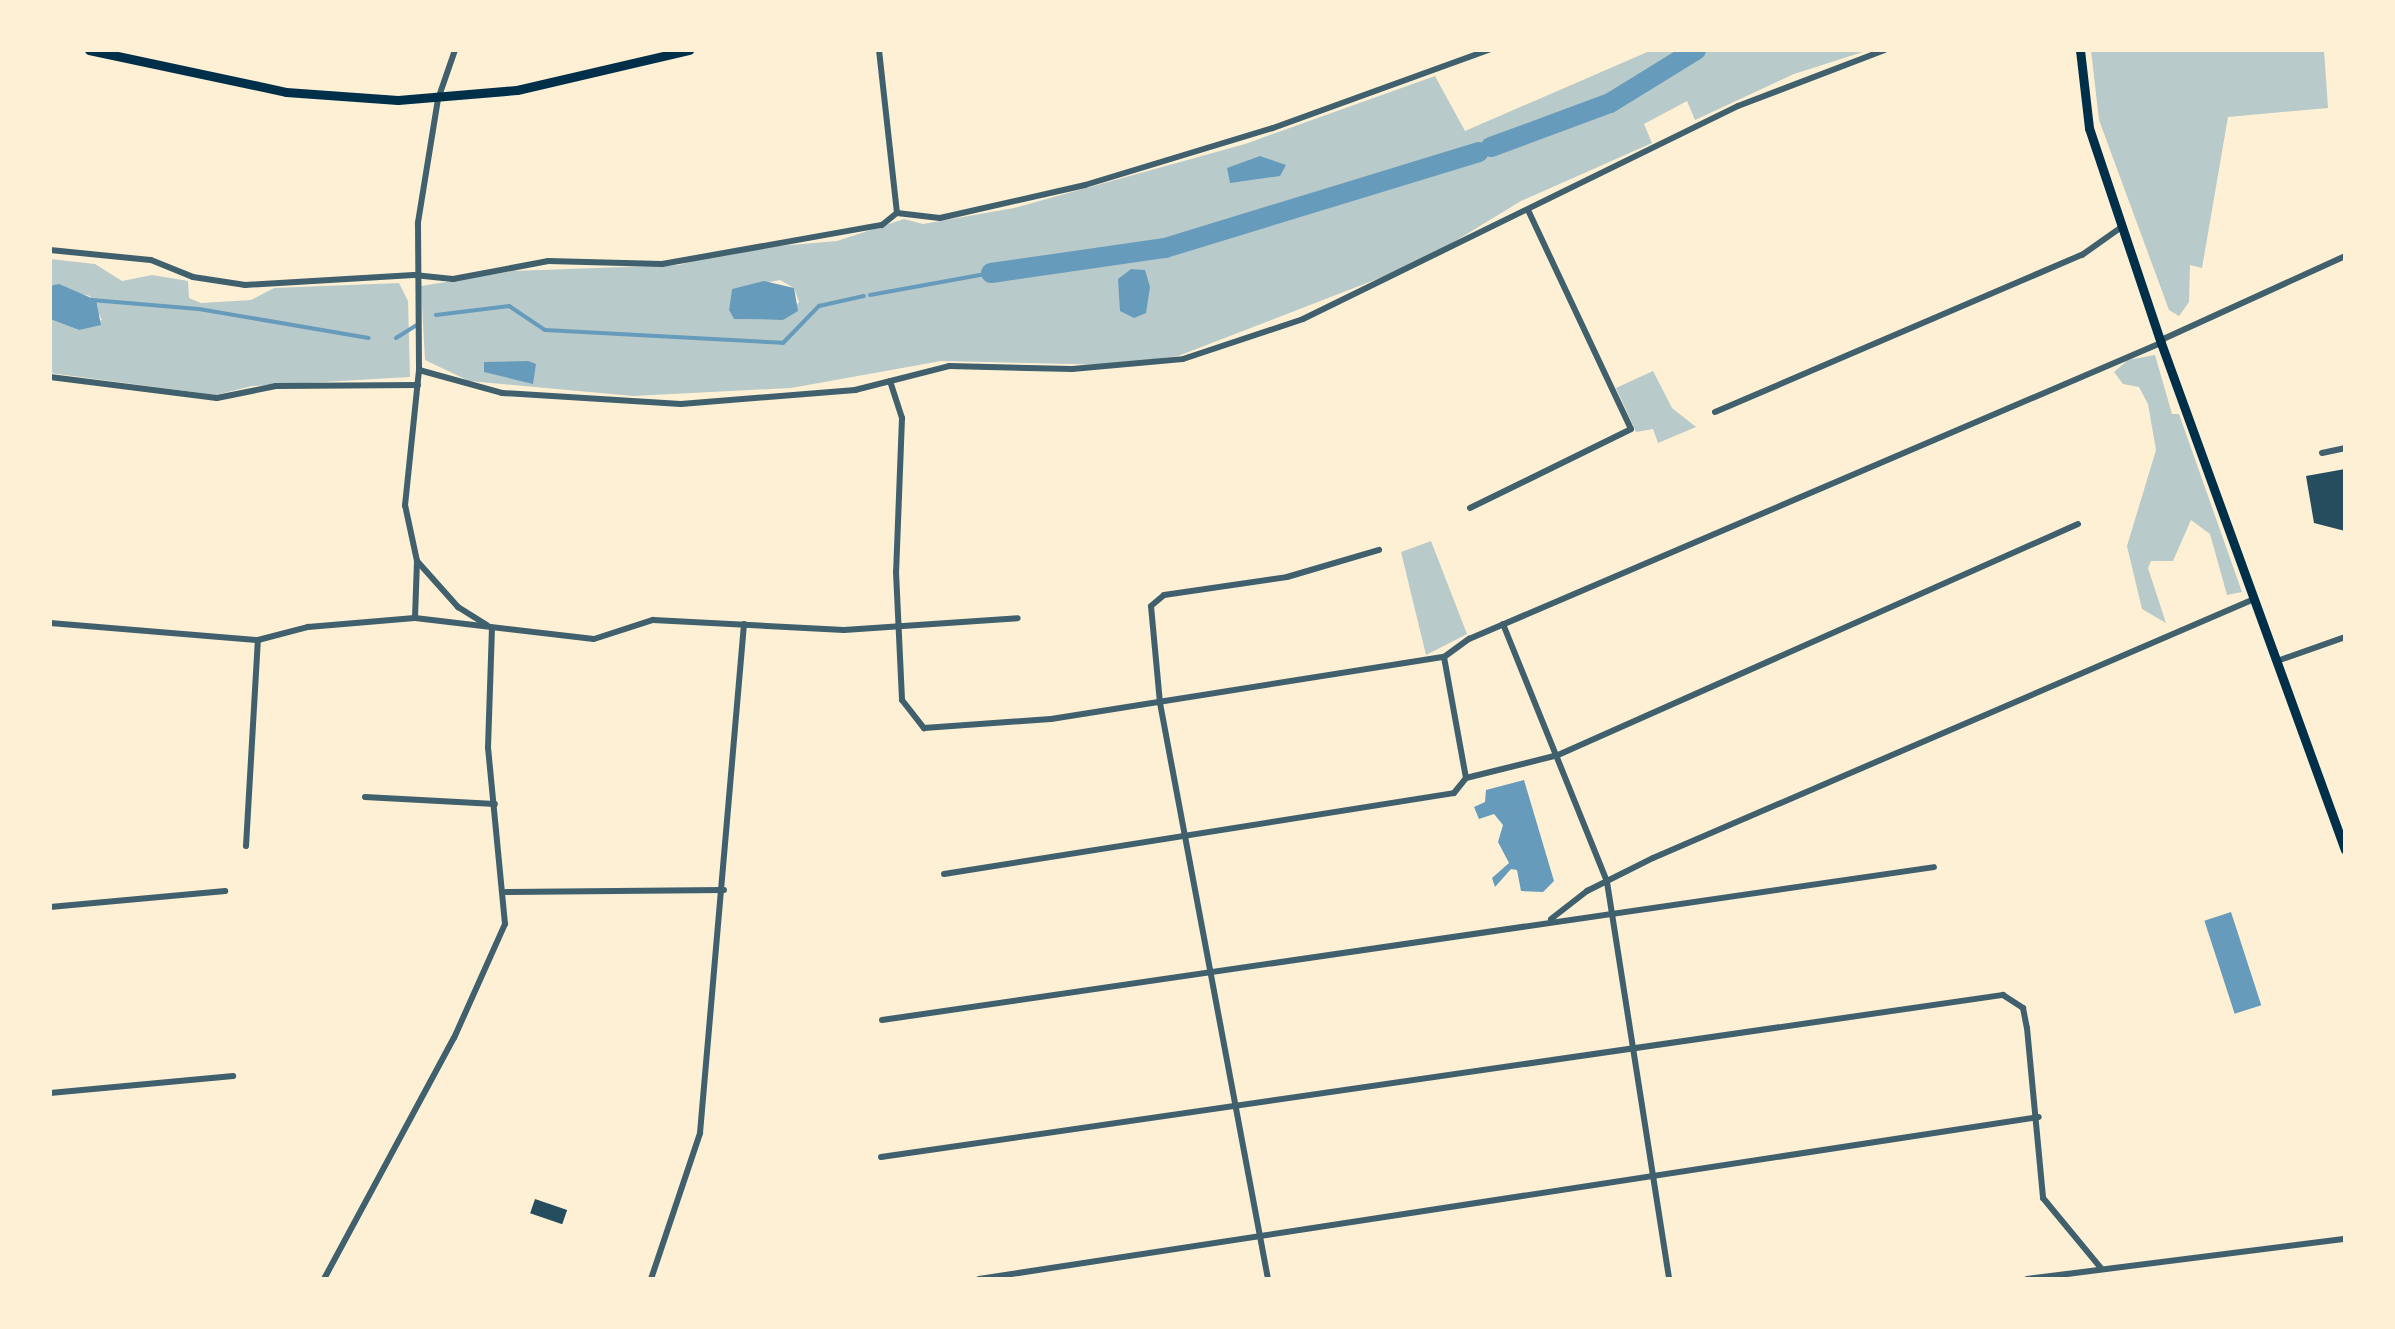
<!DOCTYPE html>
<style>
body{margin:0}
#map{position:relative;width:2395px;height:1329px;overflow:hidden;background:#fdf0d5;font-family:Montserrat,sans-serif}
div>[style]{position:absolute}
.green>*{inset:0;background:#b9caca}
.water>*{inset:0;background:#669bbc;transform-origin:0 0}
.stream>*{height:4px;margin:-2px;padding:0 2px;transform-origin:2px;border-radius:2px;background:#669bbc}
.river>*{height:20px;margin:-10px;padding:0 10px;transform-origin:10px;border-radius:10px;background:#669bbc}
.building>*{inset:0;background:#264d5e;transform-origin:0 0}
.minor>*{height:6px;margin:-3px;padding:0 3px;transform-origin:3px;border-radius:3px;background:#3f606c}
.secondary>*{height:9px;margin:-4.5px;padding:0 4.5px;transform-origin:4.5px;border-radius:4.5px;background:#003049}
span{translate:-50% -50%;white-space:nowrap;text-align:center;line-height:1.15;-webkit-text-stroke:8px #fdf0d5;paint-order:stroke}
.frame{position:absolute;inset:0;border:52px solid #fdf0d5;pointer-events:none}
</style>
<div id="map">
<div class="green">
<i style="clip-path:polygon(evenodd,1652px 50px,1869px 50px,1794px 74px,1695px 120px,1687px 101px,1644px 124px,1652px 143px,1521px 201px,1421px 262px,1178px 356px,1115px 365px,941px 361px,791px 388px,633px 396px,469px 381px,425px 360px,421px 286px,513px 271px,679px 265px,734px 250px,837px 241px,904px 219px,923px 224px,1014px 208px,1245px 144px,1435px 76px,1465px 131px,1652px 50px,780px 280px,794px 288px,799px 302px,783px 320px,734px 319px,729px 310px,732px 289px,780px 280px)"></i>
<i style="clip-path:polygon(2091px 50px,2324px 50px,2328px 108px,2228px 117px,2202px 268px,2190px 265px,2189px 302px,2179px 316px,2169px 310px,2099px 120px)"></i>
<i style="clip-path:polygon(50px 259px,95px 264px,122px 281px,152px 275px,188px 281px,189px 298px,201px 303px,251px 300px,274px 288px,399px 283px,408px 301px,410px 377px,252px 386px,216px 395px,50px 373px,50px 319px,79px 330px,102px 320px,90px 296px,50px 286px)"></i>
<i style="clip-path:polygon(2155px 355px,2172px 414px,2179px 414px,2242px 592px,2227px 595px,2210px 534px,2191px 520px,2173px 561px,2151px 561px,2148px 568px,2166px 623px,2142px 609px,2127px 546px,2156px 450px,2148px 404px,2139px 387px,2123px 384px,2114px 372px,2128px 360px)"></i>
<i style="clip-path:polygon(1653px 371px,1672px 408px,1696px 427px,1658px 443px,1653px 429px,1636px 432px,1616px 388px)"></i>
<i style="clip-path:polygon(1431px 541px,1467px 634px,1426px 655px,1401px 552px)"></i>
</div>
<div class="water">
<i style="clip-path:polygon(1260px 156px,1286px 165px,1280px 176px,1230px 183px,1227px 168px)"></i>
<i style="clip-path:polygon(1131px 269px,1145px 270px,1150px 287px,1146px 313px,1134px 318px,1120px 311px,1118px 279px)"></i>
<i style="clip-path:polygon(764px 281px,794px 288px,798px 311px,783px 320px,734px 319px,729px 310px,732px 289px)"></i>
<i style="clip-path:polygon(59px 284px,96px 300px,101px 325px,79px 330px,50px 319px,50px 286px)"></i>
<i style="clip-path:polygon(528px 361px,536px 364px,533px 384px,484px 372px,484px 362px)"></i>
<i style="clip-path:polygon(1524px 780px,1554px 881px,1543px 892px,1521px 891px,1517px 870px,1511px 869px,1495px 887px,1492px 878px,1509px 863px,1498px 842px,1503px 825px,1494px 814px,1479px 819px,1474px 807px,1485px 802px,1486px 790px)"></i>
<i style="left:2231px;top:912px;width:98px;height:28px;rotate:72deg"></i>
</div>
<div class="stream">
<i style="left:870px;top:295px;width:123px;rotate:-10.3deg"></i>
<i style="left:92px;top:300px;width:107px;rotate:4.8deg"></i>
<i style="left:199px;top:309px;width:172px;rotate:9.7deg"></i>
<i style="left:436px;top:315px;width:74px;rotate:-7deg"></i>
<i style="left:509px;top:306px;width:43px;rotate:33.7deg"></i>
<i style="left:545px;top:330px;width:238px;rotate:3.1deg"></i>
<i style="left:783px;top:343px;width:52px;rotate:-45.8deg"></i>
<i style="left:819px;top:306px;width:46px;rotate:-12.5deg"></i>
<i style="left:396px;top:338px;width:26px;rotate:-32deg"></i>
</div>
<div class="river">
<i style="left:1491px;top:147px;width:127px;rotate:-20.3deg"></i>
<i style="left:1610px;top:103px;width:101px;rotate:-31.6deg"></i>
<i style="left:991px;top:273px;width:176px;rotate:-8.2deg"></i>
<i style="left:1165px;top:248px;width:328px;rotate:-17deg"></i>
</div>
<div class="building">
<i style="clip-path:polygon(2345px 469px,2345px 531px,2314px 523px,2306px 476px)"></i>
<i style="left:535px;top:1199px;width:34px;height:15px;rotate:19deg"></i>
</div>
<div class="minor">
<i style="left:455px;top:50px;width:52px;rotate:109.1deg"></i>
<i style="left:438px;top:99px;width:126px;rotate:99.2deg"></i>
<i style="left:418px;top:223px;width:147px;rotate:89.6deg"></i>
<i style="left:419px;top:370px;width:136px;rotate:95.9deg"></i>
<i style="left:405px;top:505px;width:57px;rotate:77.9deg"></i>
<i style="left:417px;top:561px;width:62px;rotate:48.3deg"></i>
<i style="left:458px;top:607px;width:34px;rotate:32deg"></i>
<i style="left:879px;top:50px;width:164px;rotate:83.7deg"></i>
<i style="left:50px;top:250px;width:101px;rotate:5.7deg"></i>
<i style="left:151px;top:260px;width:45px;rotate:22deg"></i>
<i style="left:193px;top:277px;width:53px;rotate:8.7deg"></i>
<i style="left:245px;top:285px;width:169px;rotate:-3.4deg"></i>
<i style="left:414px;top:275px;width:39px;rotate:6deg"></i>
<i style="left:453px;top:279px;width:97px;rotate:-10.7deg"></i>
<i style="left:548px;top:261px;width:114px;rotate:1.5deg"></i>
<i style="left:662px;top:264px;width:223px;rotate:-10.1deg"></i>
<i style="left:882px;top:225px;width:19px;rotate:-39deg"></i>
<i style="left:897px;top:213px;width:43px;rotate:6.6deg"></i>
<i style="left:940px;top:218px;width:149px;rotate:-12.8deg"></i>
<i style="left:1085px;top:185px;width:196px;rotate:-16.9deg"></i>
<i style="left:1273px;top:128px;width:229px;rotate:-19.9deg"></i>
<i style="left:2161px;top:340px;width:202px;rotate:-24.5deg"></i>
<i style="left:419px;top:370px;width:86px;rotate:15.5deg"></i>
<i style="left:502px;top:393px;width:179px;rotate:3.5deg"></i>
<i style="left:681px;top:404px;width:175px;rotate:-4.6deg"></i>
<i style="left:855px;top:390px;width:97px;rotate:-14.3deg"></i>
<i style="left:949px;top:366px;width:123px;rotate:1.4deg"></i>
<i style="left:1072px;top:369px;width:111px;rotate:-5.1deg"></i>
<i style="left:1183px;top:359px;width:126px;rotate:-18.4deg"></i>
<i style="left:1303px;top:319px;width:484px;rotate:-26.1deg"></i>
<i style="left:1738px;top:106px;width:157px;rotate:-20.9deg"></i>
<i style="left:50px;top:377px;width:168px;rotate:7.2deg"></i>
<i style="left:217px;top:398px;width:60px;rotate:-11.5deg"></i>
<i style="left:276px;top:386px;width:142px;rotate:-0.4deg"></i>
<i style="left:890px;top:381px;width:39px;rotate:72deg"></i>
<i style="left:902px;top:418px;width:154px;rotate:92.2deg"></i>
<i style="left:896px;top:572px;width:128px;rotate:87.3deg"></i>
<i style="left:902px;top:700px;width:36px;rotate:52deg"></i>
<i style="left:924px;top:728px;width:127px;rotate:-4.1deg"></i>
<i style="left:1051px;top:719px;width:398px;rotate:-9deg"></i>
<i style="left:1444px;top:657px;width:31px;rotate:-36deg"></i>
<i style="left:1469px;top:639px;width:753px;rotate:-23.16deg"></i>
<i style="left:1715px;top:412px;width:399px;rotate:-23.2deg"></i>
<i style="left:2082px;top:255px;width:50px;rotate:-35.3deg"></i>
<i style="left:2322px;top:453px;width:24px;rotate:-12deg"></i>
<i style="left:1470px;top:508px;width:179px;rotate:-26.1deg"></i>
<i style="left:1631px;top:429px;width:240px;rotate:-115.2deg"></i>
<i style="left:415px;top:618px;width:57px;rotate:-88deg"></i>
<i style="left:50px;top:623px;width:209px;rotate:4.7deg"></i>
<i style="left:258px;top:640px;width:52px;rotate:-14.6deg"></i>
<i style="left:308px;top:627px;width:107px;rotate:-4.8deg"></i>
<i style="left:415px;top:618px;width:180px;rotate:6.7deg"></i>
<i style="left:594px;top:639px;width:62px;rotate:-17.9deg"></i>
<i style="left:653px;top:620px;width:191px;rotate:3deg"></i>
<i style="left:844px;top:630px;width:174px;rotate:-3.9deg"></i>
<i style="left:1503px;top:624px;width:278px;rotate:68deg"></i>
<i style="left:1607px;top:882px;width:402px;rotate:81.1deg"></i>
<i style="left:1444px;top:657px;width:123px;rotate:79.7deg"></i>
<i style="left:2277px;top:661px;width:72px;rotate:-19.4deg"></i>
<i style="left:365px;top:797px;width:130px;rotate:3.1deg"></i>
<i style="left:246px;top:846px;width:206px;rotate:-86.7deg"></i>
<i style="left:944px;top:874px;width:516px;rotate:-9.02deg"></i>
<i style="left:1454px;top:793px;width:19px;rotate:-51deg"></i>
<i style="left:1466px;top:778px;width:95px;rotate:-14deg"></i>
<i style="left:1558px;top:755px;width:569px;rotate:-23.95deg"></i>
<i style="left:506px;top:892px;width:218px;rotate:-0.5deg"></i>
<i style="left:50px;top:907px;width:176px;rotate:-5.2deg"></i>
<i style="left:1551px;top:919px;width:46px;rotate:-37.9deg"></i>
<i style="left:1587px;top:891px;width:74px;rotate:-26.6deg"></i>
<i style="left:1653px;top:858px;width:652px;rotate:-23.3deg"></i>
<i style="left:882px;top:1020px;width:1063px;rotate:-8.27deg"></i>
<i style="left:50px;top:1093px;width:184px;rotate:-5.3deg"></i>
<i style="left:881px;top:1157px;width:1134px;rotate:-8.22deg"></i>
<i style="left:2003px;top:995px;width:24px;rotate:33deg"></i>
<i style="left:2023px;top:1008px;width:20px;rotate:79deg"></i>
<i style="left:2027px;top:1028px;width:171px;rotate:84.6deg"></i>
<i style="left:2043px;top:1198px;width:91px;rotate:50.4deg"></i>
<i style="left:324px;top:1279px;width:274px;rotate:-61.7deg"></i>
<i style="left:454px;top:1038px;width:125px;rotate:-65.9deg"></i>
<i style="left:505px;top:924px;width:177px;rotate:-95.5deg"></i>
<i style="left:488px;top:748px;width:120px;rotate:-88.1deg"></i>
<i style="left:651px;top:1279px;width:154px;rotate:-71.4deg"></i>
<i style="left:700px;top:1133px;width:511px;rotate:-85.06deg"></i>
<i style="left:979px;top:1279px;width:1072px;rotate:-8.69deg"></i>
<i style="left:1268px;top:1279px;width:586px;rotate:-100.62deg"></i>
<i style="left:1160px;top:703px;width:97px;rotate:-95.3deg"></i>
<i style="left:1151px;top:606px;width:17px;rotate:-40deg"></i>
<i style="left:1164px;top:595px;width:124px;rotate:-8.3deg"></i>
<i style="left:1287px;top:577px;width:96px;rotate:-16.4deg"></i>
<i style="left:2027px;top:1279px;width:321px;rotate:-7.2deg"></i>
</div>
<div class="secondary">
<i style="left:89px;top:50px;width:201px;rotate:12deg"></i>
<i style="left:286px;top:92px;width:112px;rotate:4.1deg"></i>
<i style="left:398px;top:100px;width:119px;rotate:-4.8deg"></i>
<i style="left:517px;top:90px;width:177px;rotate:-13.1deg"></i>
<i style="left:2080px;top:50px;width:79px;rotate:83.4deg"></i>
<i style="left:2089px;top:128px;width:227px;rotate:71.5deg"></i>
<i style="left:2161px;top:343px;width:539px;rotate:70.05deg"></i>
</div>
<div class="frame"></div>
</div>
